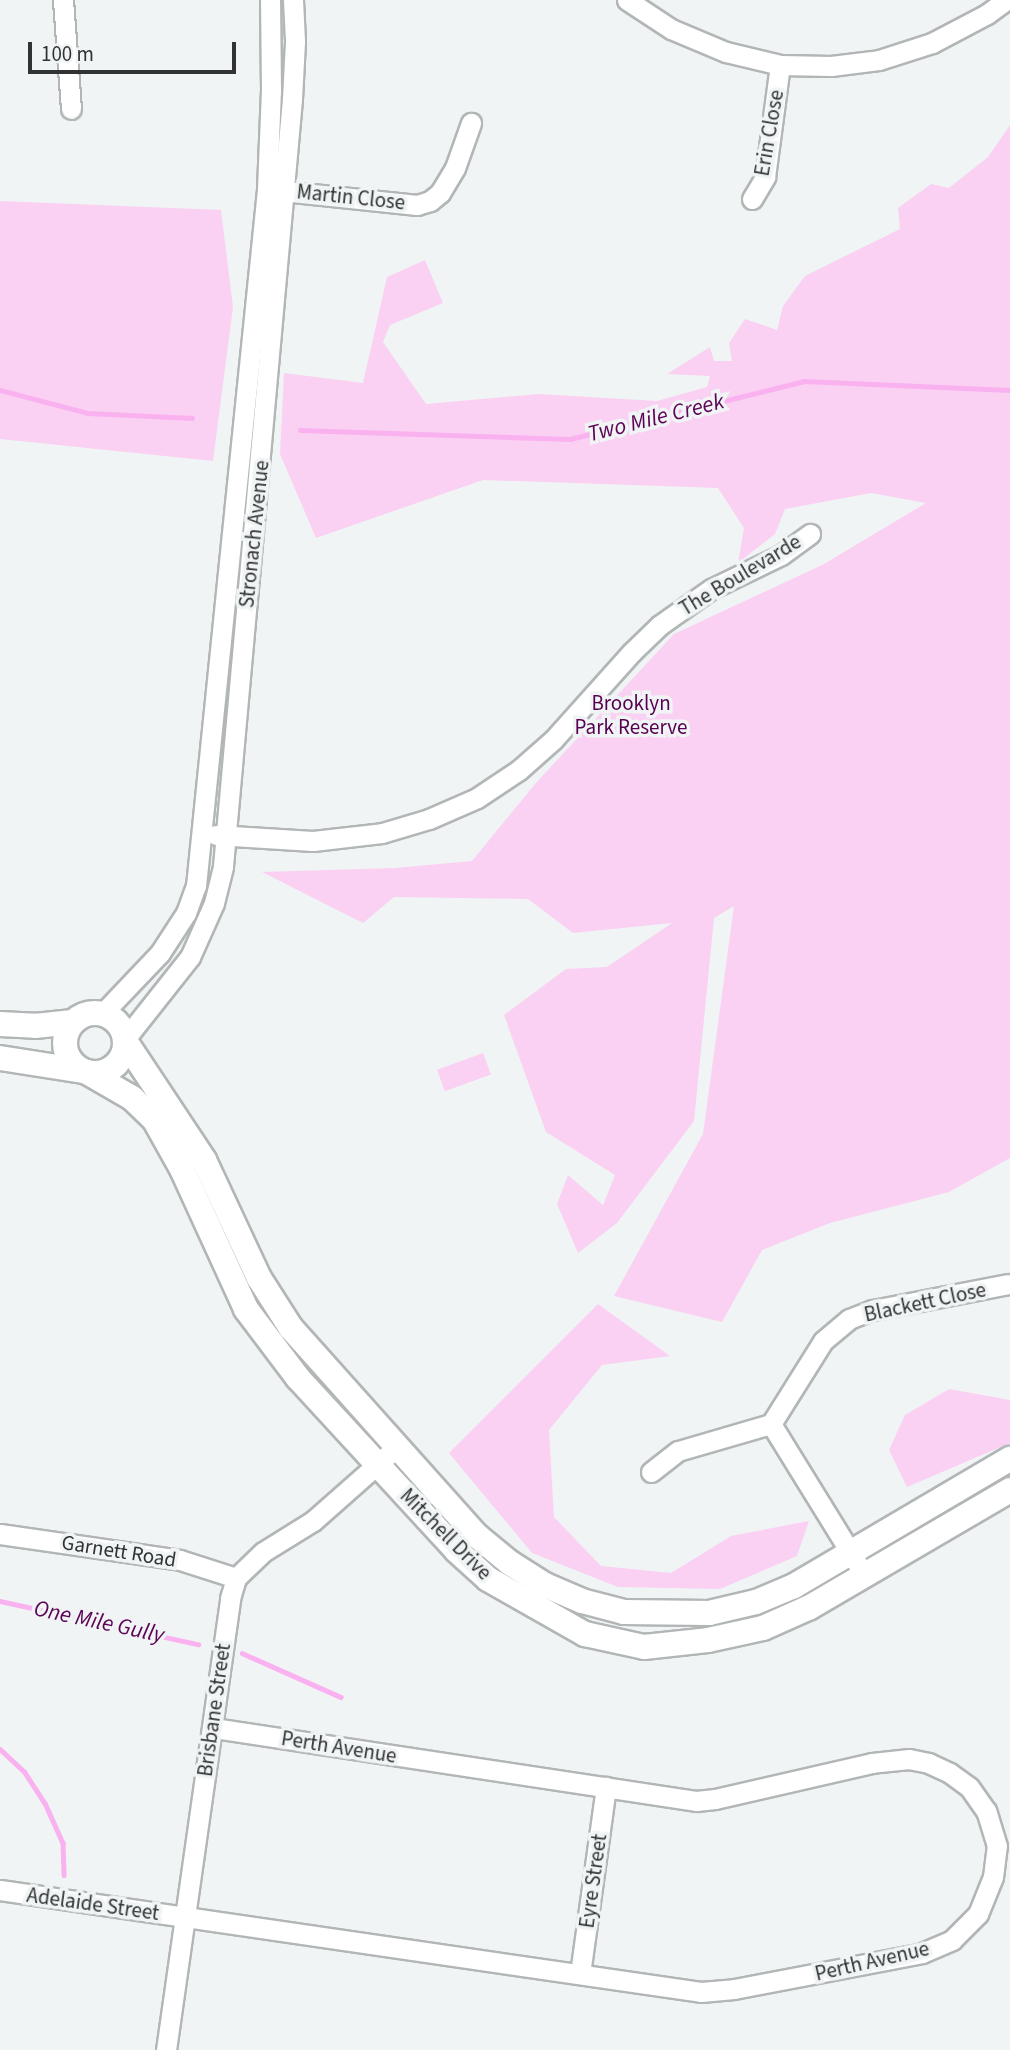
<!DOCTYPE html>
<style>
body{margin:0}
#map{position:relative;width:1010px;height:2050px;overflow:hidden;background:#f0f4f5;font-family:"Source Sans 3",sans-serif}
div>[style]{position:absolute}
.green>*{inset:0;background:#fad1f3;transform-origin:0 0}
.stream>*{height:4.5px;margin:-2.25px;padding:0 2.25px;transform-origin:2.25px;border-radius:2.25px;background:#fab1ef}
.roads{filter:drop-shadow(2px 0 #b2b6b6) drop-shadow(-2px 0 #b2b6b6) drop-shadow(0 2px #b2b6b6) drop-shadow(0 -2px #b2b6b6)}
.minor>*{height:19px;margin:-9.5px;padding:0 9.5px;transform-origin:9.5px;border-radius:9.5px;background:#fff}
.major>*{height:24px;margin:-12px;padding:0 12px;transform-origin:12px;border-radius:12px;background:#fff}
.major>.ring{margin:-12px;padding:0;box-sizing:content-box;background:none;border:24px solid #fff;border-radius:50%}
span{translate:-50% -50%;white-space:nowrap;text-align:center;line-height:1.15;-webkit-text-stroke:7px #f0f4f5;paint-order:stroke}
.street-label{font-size:21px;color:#313333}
.park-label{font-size:21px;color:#570051}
.water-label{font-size:23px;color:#5d0456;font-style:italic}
.scale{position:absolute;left:28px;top:42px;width:208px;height:32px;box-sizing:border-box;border:4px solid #313333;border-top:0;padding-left:9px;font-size:21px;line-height:24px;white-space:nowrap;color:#313333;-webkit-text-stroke:5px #f0f4f5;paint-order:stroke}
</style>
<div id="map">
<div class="green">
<i style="clip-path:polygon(1010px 125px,1010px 1158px,949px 1192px,830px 1223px,762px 1250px,722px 1322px,614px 1296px,703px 1134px,734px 906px,714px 918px,694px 1121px,617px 1223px,578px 1253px,557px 1204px,568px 1175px,603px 1205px,615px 1175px,546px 1132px,504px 1015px,566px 969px,607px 967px,672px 923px,573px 933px,528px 899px,394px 897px,363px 923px,262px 872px,395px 868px,472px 861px,535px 784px,674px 634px,824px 564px,926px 503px,871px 493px,785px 509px,775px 534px,738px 563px,744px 528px,718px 488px,483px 480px,316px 538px,280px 454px,284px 373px,363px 383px,387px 277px,425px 260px,443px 303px,390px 325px,383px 342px,426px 404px,539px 394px,657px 401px,707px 387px,710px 376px,667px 374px,710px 347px,714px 361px,732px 361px,729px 343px,745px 319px,777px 330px,783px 306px,805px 276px,900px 229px,898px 208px,931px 184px,949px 188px,988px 157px)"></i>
<i style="clip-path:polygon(0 201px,221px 210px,233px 307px,213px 461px,0 439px)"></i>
<i style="left:483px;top:1053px;width:23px;height:49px;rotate:70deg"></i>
<i style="clip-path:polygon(598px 1304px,670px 1356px,602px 1365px,549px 1430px,554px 1517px,601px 1566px,671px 1573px,731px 1536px,809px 1521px,797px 1556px,720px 1589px,618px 1587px,532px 1553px,449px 1453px)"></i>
<i style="clip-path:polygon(949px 1389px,1010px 1400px,1010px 1443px,907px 1487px,889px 1450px,905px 1415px)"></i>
</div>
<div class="stream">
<i style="left:0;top:390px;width:91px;rotate:14.6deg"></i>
<i style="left:88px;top:413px;width:104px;rotate:2.8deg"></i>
<i style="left:300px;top:430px;width:270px;rotate:1.9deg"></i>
<i style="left:570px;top:439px;width:241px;rotate:-13.9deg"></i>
<i style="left:804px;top:381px;width:206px;rotate:2.5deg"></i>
<i style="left:0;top:1601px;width:203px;rotate:12.3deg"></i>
<i style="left:242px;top:1653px;width:108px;rotate:24deg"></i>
<i style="left:0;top:1749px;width:33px;rotate:43deg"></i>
<i style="left:24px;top:1771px;width:38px;rotate:57deg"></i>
<i style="left:45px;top:1803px;width:44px;rotate:65.8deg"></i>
<i style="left:63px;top:1843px;width:32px;rotate:88deg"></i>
</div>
<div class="roads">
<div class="minor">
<i style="left:63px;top:0;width:109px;rotate:85.8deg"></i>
<i style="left:627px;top:0;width:53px;rotate:33.4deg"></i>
<i style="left:671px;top:29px;width:60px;rotate:22.7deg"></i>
<i style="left:726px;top:52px;width:56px;rotate:13.5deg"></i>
<i style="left:780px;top:65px;width:51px;rotate:1.1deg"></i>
<i style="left:831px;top:66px;width:48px;rotate:-7.1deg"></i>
<i style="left:879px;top:60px;width:56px;rotate:-17.8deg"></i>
<i style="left:932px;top:43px;width:62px;rotate:-27.8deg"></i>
<i style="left:987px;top:14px;width:24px;rotate:-36deg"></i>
<i style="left:274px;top:190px;width:144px;rotate:6deg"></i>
<i style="left:417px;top:205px;width:14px;rotate:-17deg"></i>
<i style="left:430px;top:201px;width:13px;rotate:-39deg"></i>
<i style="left:440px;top:193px;width:29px;rotate:-59deg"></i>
<i style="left:455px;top:168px;width:48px;rotate:-70.4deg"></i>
<i style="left:752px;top:199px;width:26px;rotate:-59deg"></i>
<i style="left:765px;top:177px;width:113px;rotate:-82.4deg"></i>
<i style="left:216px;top:835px;width:97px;rotate:3.5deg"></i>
<i style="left:313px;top:841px;width:69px;rotate:-6.6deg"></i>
<i style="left:382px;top:833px;width:49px;rotate:-16.6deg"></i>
<i style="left:429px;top:819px;width:52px;rotate:-23.6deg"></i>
<i style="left:477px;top:798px;width:50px;rotate:-33.7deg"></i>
<i style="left:519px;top:770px;width:45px;rotate:-41.4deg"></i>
<i style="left:553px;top:740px;width:118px;rotate:-48.1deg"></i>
<i style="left:632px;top:652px;width:39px;rotate:-44deg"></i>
<i style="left:660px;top:625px;width:62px;rotate:-35.2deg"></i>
<i style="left:711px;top:589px;width:78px;rotate:-25.9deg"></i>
<i style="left:781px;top:555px;width:36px;rotate:-36deg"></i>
<i style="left:102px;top:1014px;width:84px;rotate:-46.4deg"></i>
<i style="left:160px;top:953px;width:48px;rotate:-57deg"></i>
<i style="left:186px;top:913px;width:29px;rotate:-70deg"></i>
<i style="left:196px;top:886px;width:701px;rotate:-84.18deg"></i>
<i style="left:267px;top:189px;width:98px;rotate:-87.7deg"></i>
<i style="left:271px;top:91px;width:91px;rotate:-90.6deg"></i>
<i style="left:125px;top:1039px;width:105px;rotate:-51.6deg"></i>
<i style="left:190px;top:957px;width:59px;rotate:-66deg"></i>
<i style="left:214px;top:903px;width:38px;rotate:-76deg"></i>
<i style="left:223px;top:866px;width:770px;rotate:-84.86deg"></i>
<i style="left:292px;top:99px;width:58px;rotate:-87deg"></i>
<i style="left:295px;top:41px;width:41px;rotate:-92.8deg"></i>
<i style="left:651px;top:1472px;width:34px;rotate:-38deg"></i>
<i style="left:678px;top:1451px;width:97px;rotate:-16.2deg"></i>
<i style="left:0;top:1534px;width:182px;rotate:8.2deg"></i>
<i style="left:180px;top:1560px;width:59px;rotate:17.8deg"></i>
<i style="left:865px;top:1576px;width:179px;rotate:-121.7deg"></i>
<i style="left:771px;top:1424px;width:98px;rotate:-57.9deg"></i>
<i style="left:823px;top:1341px;width:34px;rotate:-40deg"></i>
<i style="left:849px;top:1319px;width:26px;rotate:-21deg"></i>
<i style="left:873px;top:1310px;width:137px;rotate:-10.9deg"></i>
<i style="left:0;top:1890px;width:708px;rotate:8.28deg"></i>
<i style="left:701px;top:1992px;width:33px;rotate:-5deg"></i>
<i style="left:734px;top:1989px;width:191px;rotate:-10.8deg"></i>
<i style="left:922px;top:1953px;width:33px;rotate:-23deg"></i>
<i style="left:952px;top:1940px;width:37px;rotate:-45deg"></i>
<i style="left:978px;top:1914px;width:40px;rotate:-68deg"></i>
<i style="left:993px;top:1877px;width:31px;rotate:-83deg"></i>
<i style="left:997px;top:1846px;width:37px;rotate:-107deg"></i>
<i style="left:986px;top:1811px;width:29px;rotate:-125deg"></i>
<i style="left:969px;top:1787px;width:24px;rotate:-144deg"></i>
<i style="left:950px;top:1773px;width:23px;rotate:-155deg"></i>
<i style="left:929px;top:1763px;width:20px;rotate:-169deg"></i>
<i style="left:909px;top:1759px;width:37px;rotate:174deg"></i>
<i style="left:872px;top:1763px;width:161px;rotate:167.1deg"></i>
<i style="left:715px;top:1799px;width:19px;rotate:174deg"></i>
<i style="left:696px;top:1801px;width:489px;rotate:-171.4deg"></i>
<i style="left:580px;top:1974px;width:189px;rotate:-82.1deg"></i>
<i style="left:166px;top:2050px;width:457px;rotate:-81.9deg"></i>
<i style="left:230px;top:1598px;width:21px;rotate:-73deg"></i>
<i style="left:236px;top:1578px;width:37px;rotate:-44deg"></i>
<i style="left:263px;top:1552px;width:59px;rotate:-31.8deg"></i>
<i style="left:313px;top:1521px;width:112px;rotate:-41.4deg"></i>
</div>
<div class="major">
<i class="ring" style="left:65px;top:1013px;width:36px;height:36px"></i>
<i style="left:0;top:1024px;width:35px;rotate:3deg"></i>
<i style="left:35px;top:1026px;width:38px;rotate:-6deg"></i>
<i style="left:125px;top:1041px;width:143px;rotate:56.4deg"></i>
<i style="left:204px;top:1160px;width:130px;rotate:65deg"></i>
<i style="left:259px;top:1278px;width:59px;rotate:57.4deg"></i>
<i style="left:291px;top:1328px;width:278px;rotate:48.2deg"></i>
<i style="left:476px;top:1535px;width:44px;rotate:39.5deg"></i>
<i style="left:510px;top:1563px;width:41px;rotate:32.2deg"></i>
<i style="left:545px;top:1585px;width:40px;rotate:23.4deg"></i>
<i style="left:582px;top:1601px;width:43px;rotate:14.7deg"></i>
<i style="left:624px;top:1612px;width:85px;rotate:0.7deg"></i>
<i style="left:709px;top:1613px;width:48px;rotate:-13.2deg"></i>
<i style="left:756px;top:1602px;width:41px;rotate:-22.8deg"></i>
<i style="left:794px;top:1586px;width:251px;rotate:-30.5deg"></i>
<i style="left:0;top:1058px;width:84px;rotate:8.9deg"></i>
<i style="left:87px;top:1072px;width:52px;rotate:30deg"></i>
<i style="left:132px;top:1098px;width:30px;rotate:44deg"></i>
<i style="left:154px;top:1119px;width:57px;rotate:60.8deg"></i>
<i style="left:182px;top:1169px;width:154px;rotate:65.4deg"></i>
<i style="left:246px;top:1309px;width:86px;rotate:53deg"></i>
<i style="left:298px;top:1378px;width:234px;rotate:47.4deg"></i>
<i style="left:456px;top:1550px;width:43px;rotate:42.2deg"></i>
<i style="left:488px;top:1579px;width:112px;rotate:29.6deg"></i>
<i style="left:585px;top:1634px;width:60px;rotate:12.4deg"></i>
<i style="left:644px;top:1647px;width:64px;rotate:-6.2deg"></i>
<i style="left:708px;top:1640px;width:56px;rotate:-12.3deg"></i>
<i style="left:763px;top:1628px;width:51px;rotate:-24.1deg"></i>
<i style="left:810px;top:1607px;width:232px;rotate:-30.3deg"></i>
</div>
</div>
<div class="street-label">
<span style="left:769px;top:133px;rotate:-80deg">Erin Close</span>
<span style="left:351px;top:197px;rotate:6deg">Martin Close</span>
<span style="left:254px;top:534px;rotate:-84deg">Stronach Avenue</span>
<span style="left:740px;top:575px;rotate:-31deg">The Boulevarde</span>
<span style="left:925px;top:1302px;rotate:-12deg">Blackett Close</span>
<span style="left:446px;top:1534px;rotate:45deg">Mitchell Drive</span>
<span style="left:119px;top:1551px;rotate:9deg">Garnett Road</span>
<span style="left:214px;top:1710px;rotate:-82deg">Brisbane Street</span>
<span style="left:339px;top:1747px;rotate:9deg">Perth Avenue</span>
<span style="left:593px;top:1881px;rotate:-82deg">Eyre Street</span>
<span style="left:93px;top:1904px;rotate:8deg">Adelaide Street</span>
<span style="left:872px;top:1961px;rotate:-13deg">Perth Avenue</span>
</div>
<div class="park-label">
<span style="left:631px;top:715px">Brooklyn<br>Park Reserve</span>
</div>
<div class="water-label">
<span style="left:656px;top:418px;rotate:-14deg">Two Mile Creek</span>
<span style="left:99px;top:1622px;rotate:12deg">One Mile Gully</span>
</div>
<div class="scale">100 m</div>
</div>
